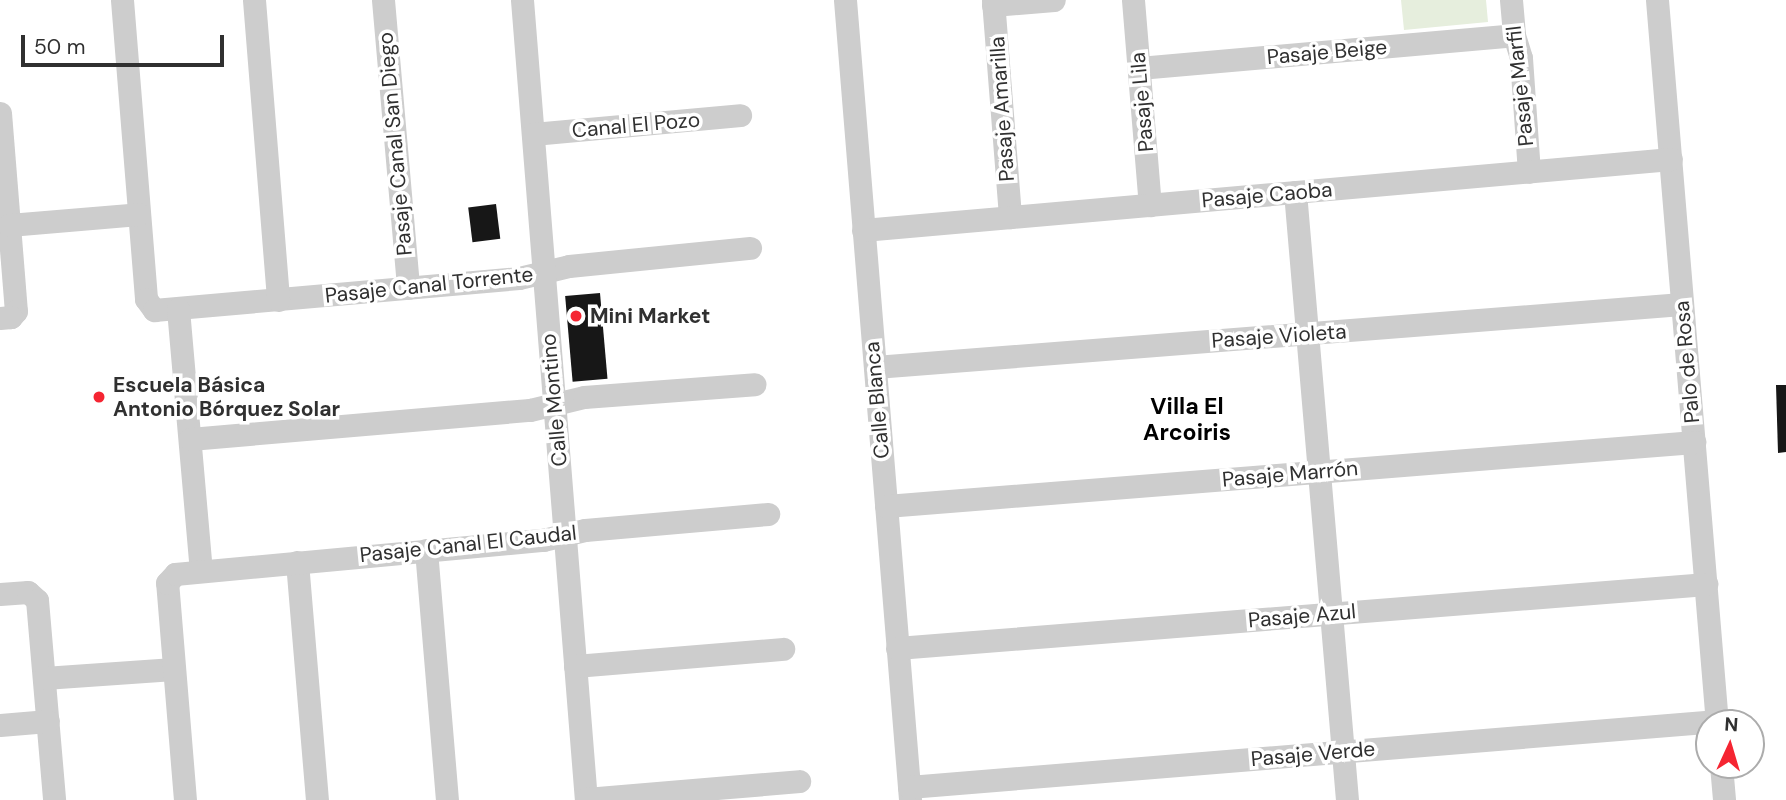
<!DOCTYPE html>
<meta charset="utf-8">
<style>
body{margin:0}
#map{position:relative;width:1786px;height:800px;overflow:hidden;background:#fff;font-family:"DM Sans",sans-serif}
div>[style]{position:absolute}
.green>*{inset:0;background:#e6eedd}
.building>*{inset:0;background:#171717;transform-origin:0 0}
.minor>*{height:23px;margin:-11.5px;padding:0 11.5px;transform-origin:11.5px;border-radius:11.5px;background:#cdcdcd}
.dots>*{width:19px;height:19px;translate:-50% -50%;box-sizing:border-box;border:4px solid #fff;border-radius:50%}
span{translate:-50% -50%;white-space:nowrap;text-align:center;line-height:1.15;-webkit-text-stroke:7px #fff;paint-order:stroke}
.street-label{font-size:21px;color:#303030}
.poi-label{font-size:21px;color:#303030;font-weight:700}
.left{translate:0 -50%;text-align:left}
.neighbourhood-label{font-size:23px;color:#000;font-weight:700}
.north{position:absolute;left:1695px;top:709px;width:70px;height:70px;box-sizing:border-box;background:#fff;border:2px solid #acacac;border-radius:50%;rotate:4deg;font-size:19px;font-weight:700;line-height:28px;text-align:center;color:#303030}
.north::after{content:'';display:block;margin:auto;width:24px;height:32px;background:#f52532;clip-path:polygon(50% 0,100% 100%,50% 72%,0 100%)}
.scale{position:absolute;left:21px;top:35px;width:203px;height:32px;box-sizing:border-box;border:4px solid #303030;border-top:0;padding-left:9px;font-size:21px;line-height:24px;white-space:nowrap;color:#303030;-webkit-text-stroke:5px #fff;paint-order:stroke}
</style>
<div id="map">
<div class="green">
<i style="clip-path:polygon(1401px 0,1486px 0,1488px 22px,1404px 30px)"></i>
</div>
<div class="building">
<i style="left:496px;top:204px;width:35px;height:28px;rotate:83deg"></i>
<i style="left:600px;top:293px;width:86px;height:35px;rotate:85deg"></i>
<i style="clip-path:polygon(1776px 385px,1786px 385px,1786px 452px,1778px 453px)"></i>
</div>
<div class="minor">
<i style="left:122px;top:0;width:300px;rotate:85.4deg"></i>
<i style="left:146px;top:299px;width:14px;rotate:54deg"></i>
<i style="left:154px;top:310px;width:366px;rotate:-5deg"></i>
<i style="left:519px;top:278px;width:51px;rotate:-13.5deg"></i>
<i style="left:569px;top:266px;width:182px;rotate:-5.7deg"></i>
<i style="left:254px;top:0;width:301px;rotate:85.4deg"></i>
<i style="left:383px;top:0;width:289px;rotate:85deg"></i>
<i style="left:522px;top:0;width:803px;rotate:85.43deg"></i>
<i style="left:845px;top:0;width:803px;rotate:85.35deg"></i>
<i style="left:993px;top:0;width:218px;rotate:85.5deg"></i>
<i style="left:1133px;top:0;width:206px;rotate:85.3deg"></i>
<i style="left:1511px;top:0;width:35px;rotate:85deg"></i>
<i style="left:1514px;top:35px;width:24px;rotate:73deg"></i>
<i style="left:1521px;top:58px;width:114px;rotate:86deg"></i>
<i style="left:1657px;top:0;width:725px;rotate:85.26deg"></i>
<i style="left:993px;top:5px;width:61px;rotate:-4.7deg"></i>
<i style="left:1139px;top:68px;width:376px;rotate:-5deg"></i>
<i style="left:0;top:113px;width:199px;rotate:85.4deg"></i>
<i style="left:16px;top:311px;width:8px;rotate:130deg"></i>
<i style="left:11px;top:317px;width:11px;rotate:175deg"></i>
<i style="left:533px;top:134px;width:208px;rotate:-5.2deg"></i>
<i style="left:1295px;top:192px;width:610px;rotate:85.11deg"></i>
<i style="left:9px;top:225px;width:130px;rotate:-4.8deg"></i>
<i style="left:863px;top:230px;width:811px;rotate:-5.02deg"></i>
<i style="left:178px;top:309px;width:262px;rotate:85deg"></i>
<i style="left:875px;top:367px;width:809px;rotate:-4.46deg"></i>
<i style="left:190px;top:439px;width:341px;rotate:-4.9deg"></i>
<i style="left:530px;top:410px;width:56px;rotate:-13.5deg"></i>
<i style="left:584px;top:397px;width:171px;rotate:-4.3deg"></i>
<i style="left:886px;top:506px;width:811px;rotate:-4.53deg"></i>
<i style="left:426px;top:550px;width:251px;rotate:85.2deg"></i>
<i style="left:297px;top:562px;width:239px;rotate:85.2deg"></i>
<i style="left:0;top:594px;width:28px;rotate:-4deg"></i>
<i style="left:28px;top:592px;width:12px;rotate:42deg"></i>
<i style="left:37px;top:600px;width:201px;rotate:85.1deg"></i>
<i style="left:897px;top:648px;width:812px;rotate:-4.52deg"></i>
<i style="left:575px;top:666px;width:209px;rotate:-4.7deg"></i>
<i style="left:44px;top:678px;width:130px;rotate:-4deg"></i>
<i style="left:0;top:725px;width:48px;rotate:-4.8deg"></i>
<i style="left:1721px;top:765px;width:35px;rotate:85deg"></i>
<i style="left:909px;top:787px;width:811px;rotate:-4.67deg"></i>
<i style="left:586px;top:799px;width:214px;rotate:-4.8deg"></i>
<i style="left:185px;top:800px;width:218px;rotate:-94.7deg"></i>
<i style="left:167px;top:583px;width:12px;rotate:-48deg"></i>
<i style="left:175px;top:574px;width:370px;rotate:-5.3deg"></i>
<i style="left:543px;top:540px;width:43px;rotate:-13.4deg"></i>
<i style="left:585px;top:530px;width:184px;rotate:-5deg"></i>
</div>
<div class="dots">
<i style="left:576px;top:316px;background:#f52532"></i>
<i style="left:99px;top:397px;background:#f52532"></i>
</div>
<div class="street-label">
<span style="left:1327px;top:52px;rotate:-5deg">Pasaje Beige</span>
<span style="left:1520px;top:86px;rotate:-96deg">Pasaje Marfil</span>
<span style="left:1142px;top:102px;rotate:-95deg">Pasaje Lila</span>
<span style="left:1002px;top:109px;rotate:-94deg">Pasaje Amarilla</span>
<span style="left:636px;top:125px;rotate:-5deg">Canal El Pozo</span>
<span style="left:395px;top:144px;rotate:-95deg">Pasaje Canal San Diego</span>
<span style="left:1267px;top:195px;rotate:-5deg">Pasaje Caoba</span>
<span style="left:429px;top:285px;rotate:-6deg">Pasaje Canal Torrente</span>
<span style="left:1279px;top:336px;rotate:-4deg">Pasaje Violeta</span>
<span style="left:1687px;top:362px;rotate:-95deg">Palo de Rosa</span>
<span style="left:554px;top:400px;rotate:-95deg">Calle Montino</span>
<span style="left:877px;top:400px;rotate:-95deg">Calle Blanca</span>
<span style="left:1290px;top:474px;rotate:-5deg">Pasaje Marrón</span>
<span style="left:468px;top:544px;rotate:-6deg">Pasaje Canal El Caudal</span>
<span style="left:1302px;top:616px;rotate:-5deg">Pasaje Azul</span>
<span style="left:1313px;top:754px;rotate:-5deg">Pasaje Verde</span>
</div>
<div class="poi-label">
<span class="left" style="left:590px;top:316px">Mini Market</span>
<span class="left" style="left:113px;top:397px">Escuela Básica<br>Antonio Bórquez Solar</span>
</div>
<div class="neighbourhood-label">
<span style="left:1187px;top:419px">Villa El<br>Arcoiris</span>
</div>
<div class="north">N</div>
<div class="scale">50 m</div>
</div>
